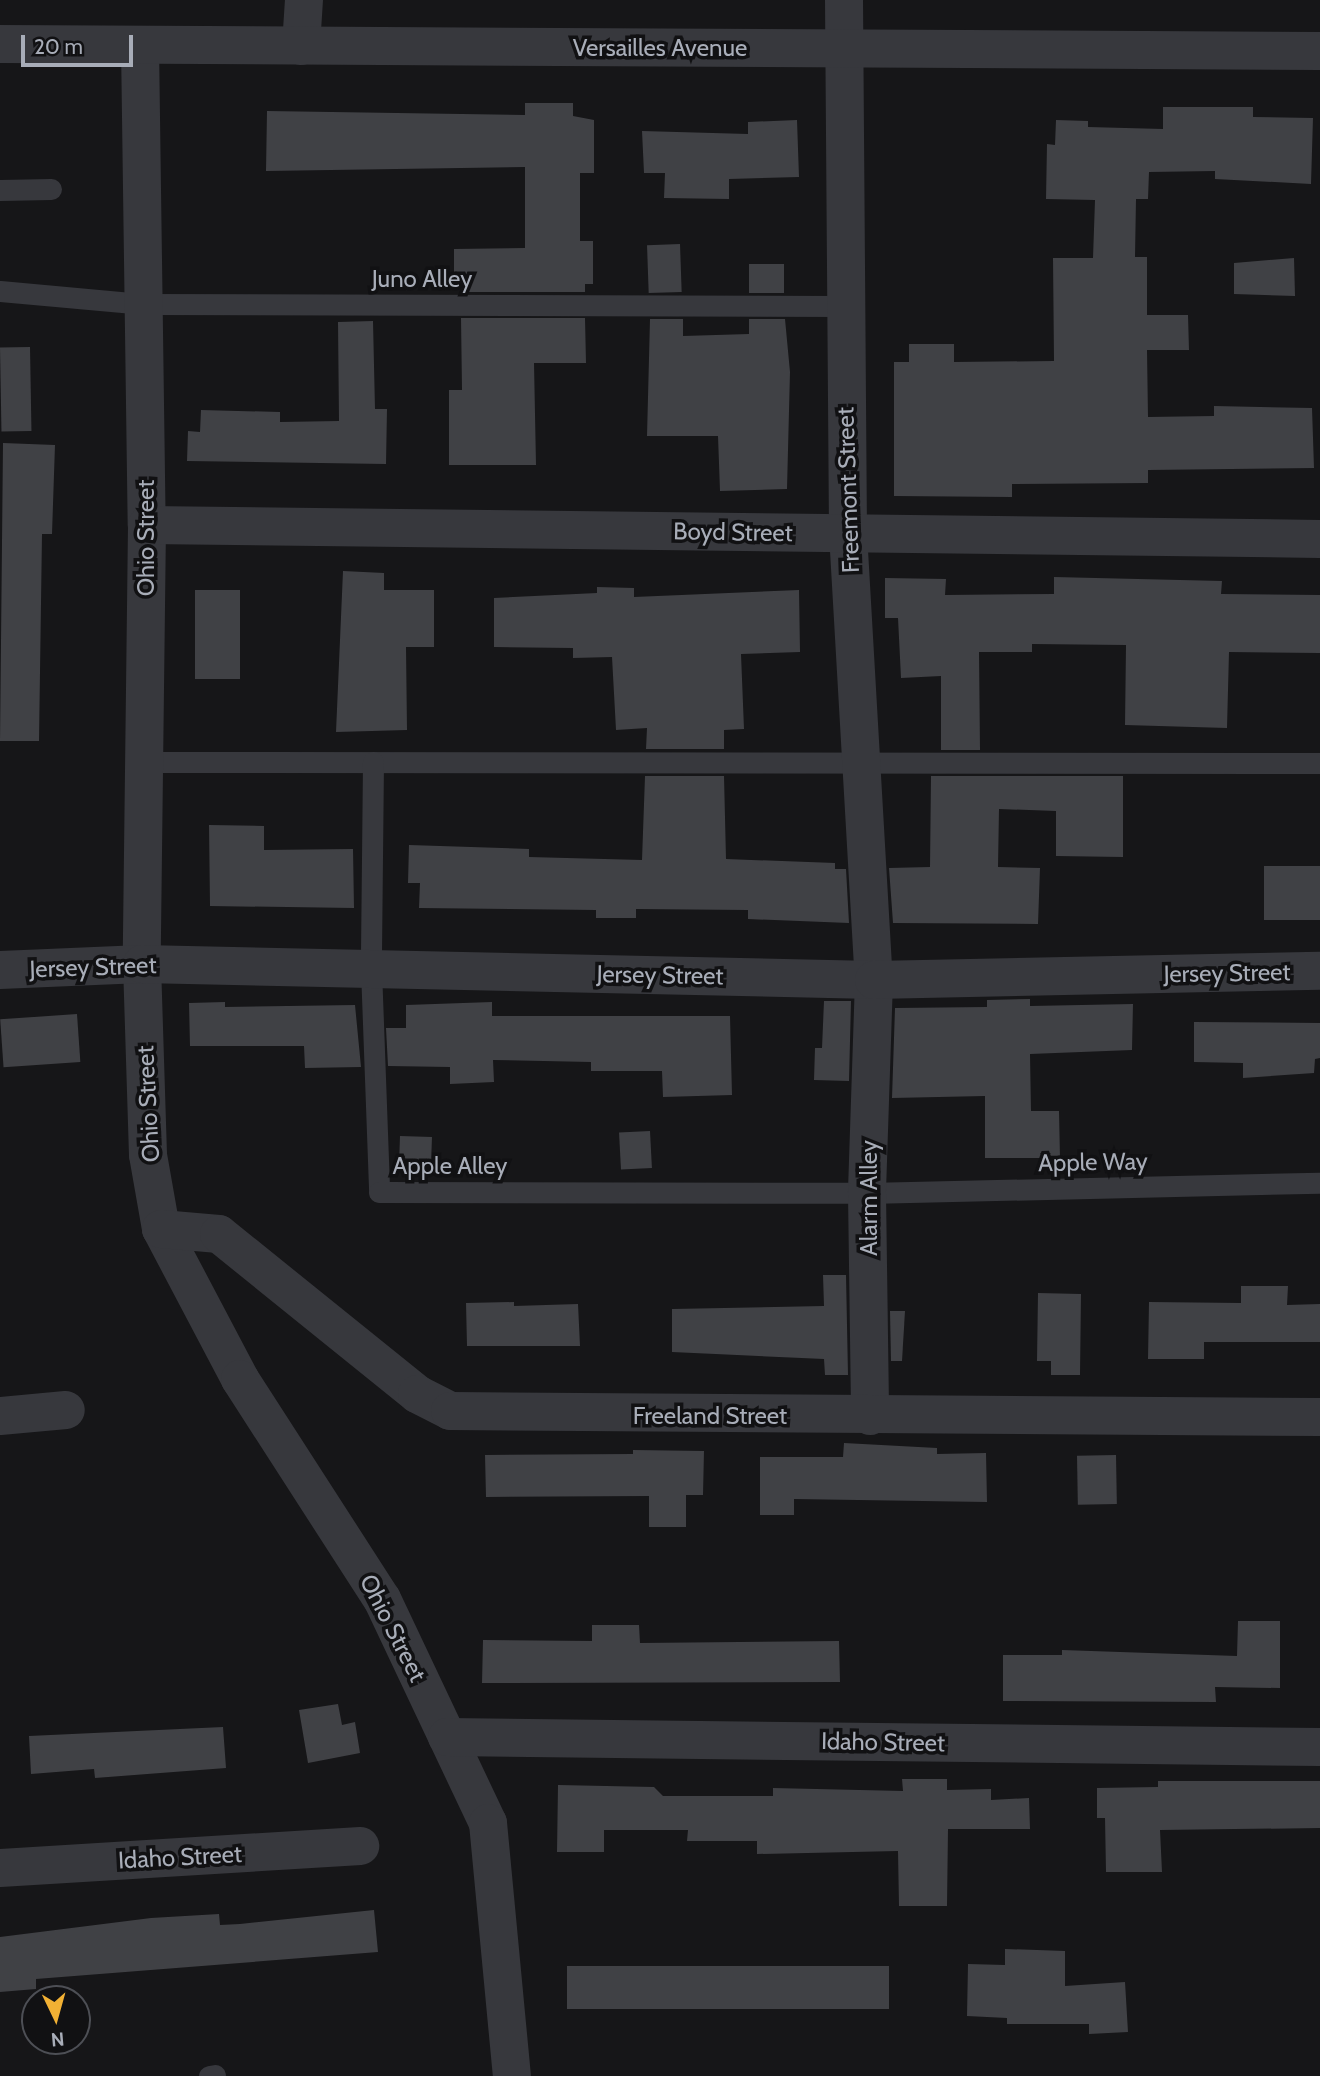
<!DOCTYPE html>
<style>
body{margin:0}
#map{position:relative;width:1320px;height:2076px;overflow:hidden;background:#161618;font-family:Cabin,sans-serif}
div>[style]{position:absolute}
.building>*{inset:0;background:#404145;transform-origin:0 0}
.service>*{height:21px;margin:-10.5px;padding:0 10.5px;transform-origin:10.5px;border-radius:10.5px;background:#37383d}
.minor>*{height:38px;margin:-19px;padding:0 19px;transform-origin:19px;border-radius:19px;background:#37383d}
.tertiary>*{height:38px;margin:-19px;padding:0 19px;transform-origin:19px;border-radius:19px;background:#37383d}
span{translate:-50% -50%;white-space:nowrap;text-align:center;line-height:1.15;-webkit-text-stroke:7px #111113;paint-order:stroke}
.street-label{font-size:24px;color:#a8adb8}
.north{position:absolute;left:21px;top:1985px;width:70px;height:70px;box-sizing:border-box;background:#111113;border:2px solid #4d4f55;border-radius:50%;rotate:175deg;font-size:19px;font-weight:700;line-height:28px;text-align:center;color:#a8adb8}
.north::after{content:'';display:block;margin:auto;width:24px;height:32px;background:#f2b134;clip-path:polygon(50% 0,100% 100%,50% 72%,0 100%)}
.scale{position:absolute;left:21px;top:35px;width:112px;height:32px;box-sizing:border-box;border:4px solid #a8adb8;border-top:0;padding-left:9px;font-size:21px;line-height:24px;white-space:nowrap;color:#a8adb8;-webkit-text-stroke:5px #111113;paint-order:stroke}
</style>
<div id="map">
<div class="building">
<i style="clip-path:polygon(525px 103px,573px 103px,573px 116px,594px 120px,594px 173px,580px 173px,580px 241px,593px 241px,593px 284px,585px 284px,585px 292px,461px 292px,461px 283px,454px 283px,454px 249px,525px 248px,525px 167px,266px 171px,267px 111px,525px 115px)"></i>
<i style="clip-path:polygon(1163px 107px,1253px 107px,1253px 117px,1313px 118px,1311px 184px,1215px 179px,1215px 171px,1149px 172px,1148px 199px,1136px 199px,1135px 257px,1147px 257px,1147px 315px,1188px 315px,1189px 350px,1147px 350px,1148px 417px,1214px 416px,1214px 406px,1312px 408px,1314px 468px,1148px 470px,1148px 483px,1012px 484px,1012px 497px,894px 496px,894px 362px,909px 362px,909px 344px,954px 344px,954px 362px,1054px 361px,1053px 258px,1093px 258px,1095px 200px,1046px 199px,1047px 144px,1055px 145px,1056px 120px,1088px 121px,1088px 127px,1163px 129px)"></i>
<i style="clip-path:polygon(797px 120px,799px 177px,729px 179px,729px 199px,664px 198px,665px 173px,644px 173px,642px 131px,748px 134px,748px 122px)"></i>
<i style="left:680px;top:244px;width:48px;height:33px;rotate:88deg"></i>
<i style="clip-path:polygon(1294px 258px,1295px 296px,1234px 294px,1234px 263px)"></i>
<i style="left:749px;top:264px;width:35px;height:29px"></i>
<i style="clip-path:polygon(461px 318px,585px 318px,586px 363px,534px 363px,536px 465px,449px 465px,449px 390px,462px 390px)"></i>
<i style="clip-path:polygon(650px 319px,683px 319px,683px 336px,749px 334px,749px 319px,785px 319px,790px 372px,787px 489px,720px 491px,718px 436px,647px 436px)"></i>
<i style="clip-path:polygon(373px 321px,375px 409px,387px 409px,386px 464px,187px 461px,188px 431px,200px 432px,201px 410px,280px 412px,280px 422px,339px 421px,338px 322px)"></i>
<i style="left:30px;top:347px;width:84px;height:30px;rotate:89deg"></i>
<i style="clip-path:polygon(3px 443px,55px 445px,52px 534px,42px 534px,39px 741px,0 741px)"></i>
<i style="clip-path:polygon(343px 571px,384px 573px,384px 590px,434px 590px,434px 647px,406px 647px,407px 730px,336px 732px)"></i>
<i style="clip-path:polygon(1054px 577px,1222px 581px,1221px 594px,1320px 595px,1320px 653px,1229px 652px,1227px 728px,1125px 725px,1126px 645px,1032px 644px,1032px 652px,979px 652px,980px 750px,941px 750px,941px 676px,901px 678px,898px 618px,885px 618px,885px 578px,946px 579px,945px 595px,1054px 594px)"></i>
<i style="clip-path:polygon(597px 587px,634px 588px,634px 597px,799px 590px,800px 652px,741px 654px,744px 729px,724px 730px,724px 749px,646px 749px,647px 728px,616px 730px,612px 657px,573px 658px,573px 648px,494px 647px,494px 598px,597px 593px)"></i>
<i style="left:195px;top:590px;width:45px;height:89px"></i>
<i style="clip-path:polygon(645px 776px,724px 776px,726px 859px,835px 863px,835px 869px,846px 869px,849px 923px,748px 919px,748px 910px,636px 909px,636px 918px,596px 918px,596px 910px,419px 908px,420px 883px,408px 883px,409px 845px,529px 849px,529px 857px,642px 860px)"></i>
<i style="clip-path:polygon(931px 776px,1123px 776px,1123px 857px,1056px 856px,1056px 811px,999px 809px,998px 867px,1040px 868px,1038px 924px,893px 923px,889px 868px,930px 867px)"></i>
<i style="clip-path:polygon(209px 825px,264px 826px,264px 850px,353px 849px,354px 908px,210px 906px)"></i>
<i style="left:1320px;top:866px;width:54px;height:56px;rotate:90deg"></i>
<i style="clip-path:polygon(1030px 999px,1030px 1006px,1133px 1004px,1132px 1050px,1030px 1054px,1031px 1111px,1059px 1111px,1060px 1158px,985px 1158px,985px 1096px,892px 1098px,895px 1008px,987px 1007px,987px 1000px)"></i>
<i style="clip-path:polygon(824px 1001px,851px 1001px,849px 1081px,814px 1080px,815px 1048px,822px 1048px)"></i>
<i style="clip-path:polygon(225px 1002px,225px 1007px,355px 1005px,361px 1067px,305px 1068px,304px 1046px,190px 1046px,189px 1003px)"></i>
<i style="clip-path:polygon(492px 1002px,492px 1016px,730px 1016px,732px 1095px,663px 1097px,662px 1071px,591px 1071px,591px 1062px,493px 1060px,494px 1082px,450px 1084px,450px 1067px,388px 1066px,386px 1028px,406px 1028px,406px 1005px)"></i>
<i style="left:77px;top:1014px;width:48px;height:77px;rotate:86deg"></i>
<i style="clip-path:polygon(1194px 1022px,1320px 1023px,1320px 1058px,1315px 1059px,1314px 1073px,1243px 1078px,1243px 1063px,1194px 1062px)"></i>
<i style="left:650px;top:1131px;width:37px;height:31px;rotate:87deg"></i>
<i style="left:400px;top:1136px;width:32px;height:32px;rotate:2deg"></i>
<i style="clip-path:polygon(823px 1275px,846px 1275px,848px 1375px,825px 1375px,824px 1359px,672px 1352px,672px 1309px,824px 1306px)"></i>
<i style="clip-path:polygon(1241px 1286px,1288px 1286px,1287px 1305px,1320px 1304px,1320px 1342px,1204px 1342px,1204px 1359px,1148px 1359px,1149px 1302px,1241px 1303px)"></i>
<i style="clip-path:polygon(1038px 1293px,1081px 1294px,1080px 1375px,1051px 1375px,1051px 1361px,1037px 1361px)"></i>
<i style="clip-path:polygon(514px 1302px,514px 1306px,578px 1304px,580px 1346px,467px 1346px,466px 1303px)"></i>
<i style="clip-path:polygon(890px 1311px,905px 1311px,902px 1361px,891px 1361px)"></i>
<i style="clip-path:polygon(844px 1443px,937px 1448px,937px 1454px,986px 1453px,987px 1502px,794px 1499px,794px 1515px,760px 1515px,760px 1457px,843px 1457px)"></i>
<i style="clip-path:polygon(633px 1450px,704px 1451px,703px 1495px,686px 1495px,686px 1527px,649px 1527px,649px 1496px,486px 1497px,485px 1455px,633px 1454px)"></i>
<i style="left:1116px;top:1455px;width:49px;height:39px;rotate:89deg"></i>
<i style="clip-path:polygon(1238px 1621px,1280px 1621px,1280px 1688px,1215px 1687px,1216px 1702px,1003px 1701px,1003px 1655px,1062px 1655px,1062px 1650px,1237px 1656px)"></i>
<i style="clip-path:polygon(592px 1625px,639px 1625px,640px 1643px,839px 1641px,840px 1682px,482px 1683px,483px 1640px,592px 1641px)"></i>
<i style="clip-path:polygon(338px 1704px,342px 1725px,355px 1722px,360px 1753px,308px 1763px,299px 1710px)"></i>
<i style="clip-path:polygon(223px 1727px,226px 1768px,95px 1778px,94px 1769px,31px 1774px,29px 1736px)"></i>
<i style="clip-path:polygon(902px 1779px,947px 1779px,947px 1790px,991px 1789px,991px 1800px,1029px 1798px,1030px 1829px,948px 1829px,947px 1906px,899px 1906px,898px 1851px,757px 1854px,757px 1841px,687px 1841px,688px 1830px,604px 1830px,604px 1852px,557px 1852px,558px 1785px,654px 1787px,663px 1796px,773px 1796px,773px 1788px,903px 1791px)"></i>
<i style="clip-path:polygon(1158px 1781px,1320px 1781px,1320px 1828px,1160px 1830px,1162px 1872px,1106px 1872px,1105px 1818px,1097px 1818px,1097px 1788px,1158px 1787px)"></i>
<i style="clip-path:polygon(374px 1910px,378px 1952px,36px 1979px,36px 1989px,0 1992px,0 1937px,151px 1918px,219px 1914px,220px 1925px,240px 1924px)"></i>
<i style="clip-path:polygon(1005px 1949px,1065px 1951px,1065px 1986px,1125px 1982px,1128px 2032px,1089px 2034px,1089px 2024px,1007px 2024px,1007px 2018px,967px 2016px,968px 1964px,1005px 1965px)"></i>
<i style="left:567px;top:1966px;width:322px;height:43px"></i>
</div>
<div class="service">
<i style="left:0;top:190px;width:51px;rotate:-1.1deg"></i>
<i style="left:0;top:291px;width:145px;rotate:5.2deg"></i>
<i style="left:144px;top:304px;width:699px;rotate:0.16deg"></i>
<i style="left:145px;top:762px;width:1175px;rotate:0.05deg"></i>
<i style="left:373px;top:762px;width:207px;rotate:90.6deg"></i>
<i style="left:371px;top:969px;width:223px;rotate:87.9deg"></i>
<i style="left:379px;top:1192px;width:488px;rotate:0.1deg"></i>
<i style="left:867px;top:1193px;width:453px;rotate:-1.3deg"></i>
<i style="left:209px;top:2076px;width:6px;rotate:-9deg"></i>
</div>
<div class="minor">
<i style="left:844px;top:0;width:533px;rotate:89.57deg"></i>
<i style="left:848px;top:533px;width:448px;rotate:86.7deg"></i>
<i style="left:874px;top:980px;width:213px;rotate:91.9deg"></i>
<i style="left:867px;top:1193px;width:223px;rotate:89.2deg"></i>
<i style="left:140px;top:45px;width:480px;rotate:89.2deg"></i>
<i style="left:147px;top:525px;width:439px;rotate:90.7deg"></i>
<i style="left:142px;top:964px;width:191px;rotate:88.2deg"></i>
<i style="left:148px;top:1155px;width:75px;rotate:80deg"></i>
<i style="left:161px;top:1229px;width:170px;rotate:62.2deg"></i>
<i style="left:240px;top:1379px;width:262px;rotate:57.2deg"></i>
<i style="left:382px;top:1599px;width:248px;rotate:64.7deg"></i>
<i style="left:488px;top:1823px;width:254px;rotate:84.6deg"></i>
<i style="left:301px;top:46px;width:46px;rotate:-86.3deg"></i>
<i style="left:147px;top:525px;width:1173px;rotate:0.68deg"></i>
<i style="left:0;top:970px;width:142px;rotate:-2.4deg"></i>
<i style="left:142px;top:964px;width:732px;rotate:1.25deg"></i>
<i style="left:874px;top:980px;width:446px;rotate:-1.2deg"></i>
<i style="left:161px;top:1229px;width:58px;rotate:4.9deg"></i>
<i style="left:219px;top:1234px;width:255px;rotate:38.9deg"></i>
<i style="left:417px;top:1394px;width:37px;rotate:27deg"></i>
<i style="left:450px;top:1411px;width:870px;rotate:0.4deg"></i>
<i style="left:0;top:1416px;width:66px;rotate:-5.2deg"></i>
<i style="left:447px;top:1737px;width:873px;rotate:0.66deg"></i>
<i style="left:0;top:1868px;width:361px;rotate:-3.5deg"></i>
</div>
<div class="tertiary">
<i style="left:0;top:44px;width:1320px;rotate:0.3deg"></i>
</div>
<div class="street-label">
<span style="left:660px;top:48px">Versailles Avenue</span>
<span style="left:422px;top:279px">Juno Alley</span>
<span style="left:848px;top:490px;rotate:-92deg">Freemont Street</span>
<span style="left:733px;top:532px;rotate:1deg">Boyd Street</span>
<span style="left:146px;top:538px;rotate:-90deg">Ohio Street</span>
<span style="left:93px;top:967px;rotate:-2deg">Jersey Street</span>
<span style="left:1227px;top:973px;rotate:-1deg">Jersey Street</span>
<span style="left:660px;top:975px;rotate:1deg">Jersey Street</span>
<span style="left:148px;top:1104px;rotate:-93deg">Ohio Street</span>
<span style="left:1093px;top:1162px;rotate:-1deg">Apple Way</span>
<span style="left:450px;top:1166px">Apple Alley</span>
<span style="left:869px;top:1198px;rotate:-90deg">Alarm Alley</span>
<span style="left:710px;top:1416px">Freeland Street</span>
<span style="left:393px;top:1628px;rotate:63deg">Ohio Street</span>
<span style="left:883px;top:1742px;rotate:1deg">Idaho Street</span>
<span style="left:180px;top:1857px;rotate:-3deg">Idaho Street</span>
</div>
<div class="north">N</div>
<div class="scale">20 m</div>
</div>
